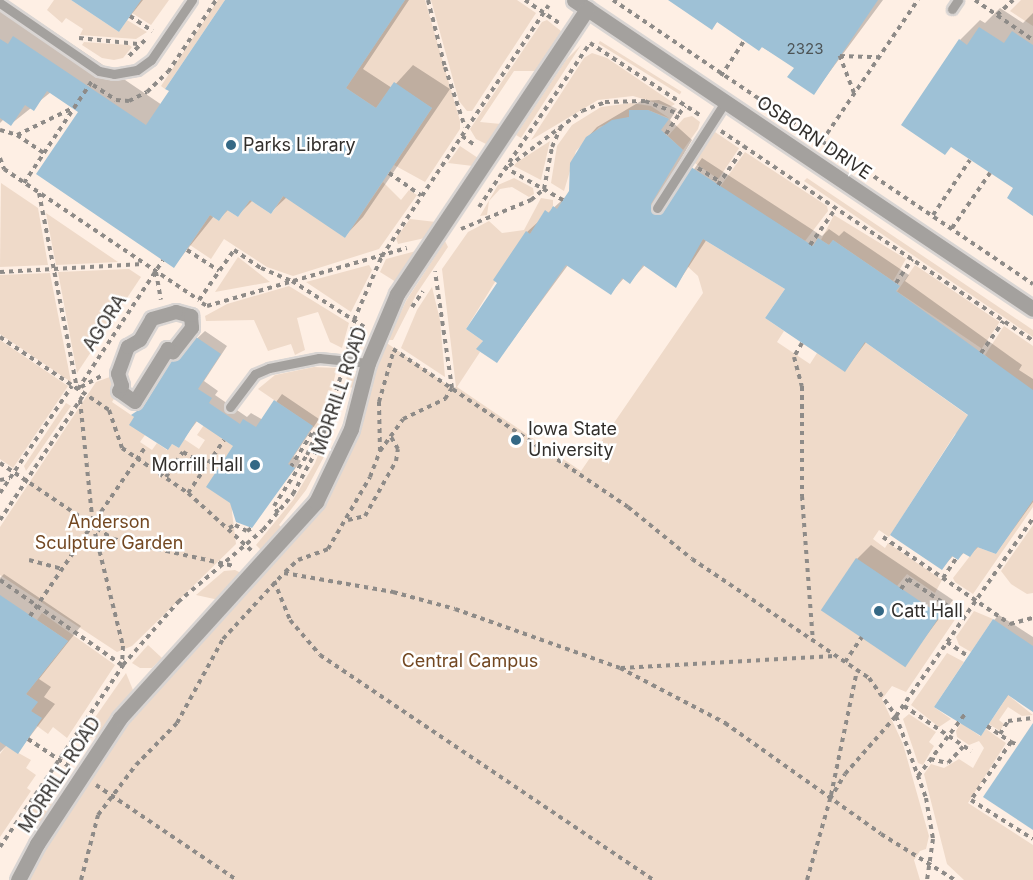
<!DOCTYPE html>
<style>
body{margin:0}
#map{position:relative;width:1033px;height:880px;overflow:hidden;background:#fefaf8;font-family:Inter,sans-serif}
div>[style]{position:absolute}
.built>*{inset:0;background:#feefe4;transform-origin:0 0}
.green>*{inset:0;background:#efdac9;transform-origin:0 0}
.shadow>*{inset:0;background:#0003}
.building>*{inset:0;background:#9ec1d6;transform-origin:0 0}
.path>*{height:4px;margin-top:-2px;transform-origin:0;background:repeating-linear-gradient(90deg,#8e8b88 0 4.5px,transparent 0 9px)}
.roads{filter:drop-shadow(2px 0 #d9d5d3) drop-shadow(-2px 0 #d9d5d3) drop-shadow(0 2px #d9d5d3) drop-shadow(0 -2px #d9d5d3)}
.service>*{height:9px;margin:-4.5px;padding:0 4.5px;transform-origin:4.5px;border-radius:4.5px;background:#a4a19e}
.pedestrian>*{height:14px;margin:-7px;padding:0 7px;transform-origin:7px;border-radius:7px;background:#a4a19e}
.minor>*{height:15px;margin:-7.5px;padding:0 7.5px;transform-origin:7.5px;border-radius:7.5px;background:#a4a19e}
.dots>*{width:16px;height:16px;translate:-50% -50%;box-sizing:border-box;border:3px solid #fff;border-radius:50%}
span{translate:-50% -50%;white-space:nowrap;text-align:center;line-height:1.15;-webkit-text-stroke:5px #fff;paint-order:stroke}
.number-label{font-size:15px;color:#4d5456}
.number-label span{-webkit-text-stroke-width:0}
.street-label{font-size:18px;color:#322f2c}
.poi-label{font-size:18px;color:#322f2c}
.left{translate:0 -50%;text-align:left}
.right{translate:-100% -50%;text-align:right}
.park-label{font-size:18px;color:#734822}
</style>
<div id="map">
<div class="built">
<i style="left:0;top:0;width:1033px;height:880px"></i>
</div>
<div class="green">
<i style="clip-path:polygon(54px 0,71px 0,119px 32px,127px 20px,147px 32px,136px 39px,80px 35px,83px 29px,66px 18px,62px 23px,47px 10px)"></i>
<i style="clip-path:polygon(141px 0,169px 0,151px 25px,132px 13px)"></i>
<i style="clip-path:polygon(218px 0,225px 0,165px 89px,161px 86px)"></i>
<i style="clip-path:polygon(405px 0,425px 0,460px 121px,460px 129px,425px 182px,394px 165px,432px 108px,394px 83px,376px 108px,346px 88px)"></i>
<i style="clip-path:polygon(431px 0,517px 0,536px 13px,472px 111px,467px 111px,459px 101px)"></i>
<i style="clip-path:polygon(1021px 0,1033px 0,1033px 26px,1010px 11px)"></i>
<i style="clip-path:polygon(547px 20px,561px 31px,559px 37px,537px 71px,514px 71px,480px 122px,501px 124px,488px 145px,476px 139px,470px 129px,542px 22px)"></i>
<i style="left:600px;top:41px;width:96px;height:3px;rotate:32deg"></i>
<i style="clip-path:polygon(84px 42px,129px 45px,132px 47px,123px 58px,114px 60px,102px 58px,82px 45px)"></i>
<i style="clip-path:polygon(581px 45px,521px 138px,516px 135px,566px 60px)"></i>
<i style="clip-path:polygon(592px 53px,607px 58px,675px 104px,670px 107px,633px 96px,598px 100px,531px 140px,584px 58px)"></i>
<i style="clip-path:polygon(631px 103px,651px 106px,669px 118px,648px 110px,630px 110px,629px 117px,599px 127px,576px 151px,564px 191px,551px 183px,557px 146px,572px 125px,601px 107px)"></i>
<i style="clip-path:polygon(692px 116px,700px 122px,698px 129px,683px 150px,668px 136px,684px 118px)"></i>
<i style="left:715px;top:132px;width:29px;height:37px;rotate:34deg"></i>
<i style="clip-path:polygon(550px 141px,541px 180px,514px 166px,516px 163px)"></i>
<i style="clip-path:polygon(460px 146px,478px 158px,473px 166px,448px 163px)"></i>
<i style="clip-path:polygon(745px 152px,827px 206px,828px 211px,805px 241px,720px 187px)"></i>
<i style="clip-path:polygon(514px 178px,533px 188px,534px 194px,529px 197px,512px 187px,500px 189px,489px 201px,487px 215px,480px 216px,498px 185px)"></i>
<i style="clip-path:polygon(807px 178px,1033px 330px,1033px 337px,804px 181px)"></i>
<i style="clip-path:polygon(383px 182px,401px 200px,409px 190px,417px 195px,379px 249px,293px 276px,267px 267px,224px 239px,211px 259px,190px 245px,210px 215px,219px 221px,227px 210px,238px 217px,250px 200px,271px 214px,285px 194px,345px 238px)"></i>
<i style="clip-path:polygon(1px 183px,38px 208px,48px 265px,0 267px)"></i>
<i style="clip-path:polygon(541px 198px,553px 200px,553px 206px,549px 213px,545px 211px,530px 234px,526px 232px,466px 329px,483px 341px,477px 349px,480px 352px,457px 387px,581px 471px,703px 293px,698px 276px,686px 265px,703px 239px,785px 289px,765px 318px,784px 331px,777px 342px,810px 364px,817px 353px,865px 342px,980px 424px,955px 434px,889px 537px,879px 530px,873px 539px,885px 548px,888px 543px,942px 580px,935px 593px,907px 574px,897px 586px,822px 609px,905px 666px,945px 607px,955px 614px,956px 618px,906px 692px,892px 686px,882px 699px,903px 744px,929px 836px,926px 849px,920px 851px,914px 860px,920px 880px,18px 880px,90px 763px,316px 502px,378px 337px,452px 388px,456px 387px,442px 269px,468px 232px,489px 221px,502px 233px,524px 230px)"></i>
<i style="clip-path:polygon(46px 213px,118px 262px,56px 265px)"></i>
<i style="clip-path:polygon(834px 215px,906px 259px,893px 281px,833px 240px,829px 245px,821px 240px)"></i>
<i style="clip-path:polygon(410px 219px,436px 222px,425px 238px,398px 244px,396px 238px)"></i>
<i style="clip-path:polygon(445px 241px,448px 247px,417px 293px,393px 340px,388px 340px,406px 301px)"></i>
<i style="clip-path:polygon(416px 251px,396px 282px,380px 272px,386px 259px)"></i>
<i style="clip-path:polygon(238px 257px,270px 282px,215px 292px)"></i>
<i style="clip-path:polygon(369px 265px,372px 270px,351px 312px,306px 282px)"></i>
<i style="left:915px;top:265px;width:102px;height:32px;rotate:34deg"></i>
<i style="clip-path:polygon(129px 269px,141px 277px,77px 373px,58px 272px)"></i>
<i style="clip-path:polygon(50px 273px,71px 382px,0 334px,0 275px)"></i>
<i style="clip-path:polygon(289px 286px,349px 323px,342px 348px,330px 342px,318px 312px,297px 318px,305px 350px,295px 355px,291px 344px,268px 351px,254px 320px,206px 321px,205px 316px,227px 304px)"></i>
<i style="clip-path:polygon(432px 287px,440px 320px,445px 377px,401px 348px,417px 310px)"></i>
<i style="clip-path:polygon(1004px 326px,1033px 346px,1033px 397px,985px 355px)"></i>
<i style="clip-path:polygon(0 340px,68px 386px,13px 468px,0 459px)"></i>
<i style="clip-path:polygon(314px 367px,337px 368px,321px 432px,258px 389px,275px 375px)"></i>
<i style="clip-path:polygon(349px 371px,357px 379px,355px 388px,346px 387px,327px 451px,306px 490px,279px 525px,285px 531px,264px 553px,256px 545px,293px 500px,315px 463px)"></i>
<i style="clip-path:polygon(118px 374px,122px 386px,112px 402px,134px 417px,145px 435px,140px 442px,152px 450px,157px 443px,167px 450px,172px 444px,179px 448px,184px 439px,199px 449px,205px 440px,197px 435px,211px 415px,233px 446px,232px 512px,236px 544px,132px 646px,117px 652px,0 575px,0 527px,96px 382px)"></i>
<i style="clip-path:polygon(66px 403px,71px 406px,26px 471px,24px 466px)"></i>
<i style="clip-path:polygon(1033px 500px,1033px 507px,973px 594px,955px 582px,953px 578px,977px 547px,996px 554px)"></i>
<i style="clip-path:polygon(1033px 525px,1033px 593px,1027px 594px,1011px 584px,1001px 571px)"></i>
<i style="clip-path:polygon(235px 570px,243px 574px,219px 600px,196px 595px,224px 571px)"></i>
<i style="clip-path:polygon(974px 611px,993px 619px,971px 652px,959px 645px,956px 637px)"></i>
<i style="clip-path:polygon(42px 613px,115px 665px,67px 738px,53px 727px,48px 734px,37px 726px,31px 711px,37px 702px,26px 694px,68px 641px,37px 620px)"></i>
<i style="clip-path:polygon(148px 645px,162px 658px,152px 668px,140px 668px,132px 663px)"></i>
<i style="clip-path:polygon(947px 653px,964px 662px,934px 707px,951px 719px,939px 727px,911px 705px)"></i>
<i style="clip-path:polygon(126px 673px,133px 690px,98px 737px,80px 739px)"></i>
<i style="clip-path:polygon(1008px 695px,1033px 715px,1022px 716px,1008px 707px,999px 720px,1004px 724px,1000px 731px,989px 724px)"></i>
<i style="clip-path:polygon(909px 714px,936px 732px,929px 742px,934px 746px,923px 765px,918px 763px,903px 719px)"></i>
<i style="clip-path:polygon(961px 723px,980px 736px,986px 729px,1006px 743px,968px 803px,1033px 845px,1033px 880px,964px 880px,947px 864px,924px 774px,931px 764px,944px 768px,959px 759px,973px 768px,984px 748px,979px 741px,969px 745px,957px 737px,956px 731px)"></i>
<i style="clip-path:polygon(6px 746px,31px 760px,26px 768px,36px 775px,27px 788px,31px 791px,0 837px,0 754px)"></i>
<i style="clip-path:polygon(46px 789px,51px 794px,52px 805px,40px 824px,27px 817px)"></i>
</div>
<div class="shadow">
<i style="clip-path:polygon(0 0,7px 0,162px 105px,227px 0,409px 0,363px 69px,392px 88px,413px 65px,450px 89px,363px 217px,345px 236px,287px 197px,271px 212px,253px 200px,238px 215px,229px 209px,219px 219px,214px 216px,174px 266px,80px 111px,51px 92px,11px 124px,4px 119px,0 123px)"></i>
<i style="clip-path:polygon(74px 0,143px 0,119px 30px)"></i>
<i style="clip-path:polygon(678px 0,883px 0,814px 93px,796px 67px,718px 21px,712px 28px)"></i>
<i style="clip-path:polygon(1000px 8px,1023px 23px,1033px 13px,1033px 214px,1015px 188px,960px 40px,980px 20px,985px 23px)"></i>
<i style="clip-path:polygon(659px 100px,677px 109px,670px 120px,692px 140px,661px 193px,663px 204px,670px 203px,702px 158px,822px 236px,829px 229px,839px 236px,844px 231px,909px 275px,905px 281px,1022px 365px,1019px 370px,1033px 379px,1033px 502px,996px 553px,979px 546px,970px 555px,965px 552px,958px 558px,954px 555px,942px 568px,970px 415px,867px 341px,845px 370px,787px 289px,707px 239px,676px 286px,645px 265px,630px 282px,624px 278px,611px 293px,568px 265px,497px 361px,485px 340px,499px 282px,527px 232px,571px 192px,587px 138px,597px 127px,641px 101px)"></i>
<i style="clip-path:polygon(205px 331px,227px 346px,204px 381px,218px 391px,215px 395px,247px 417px,251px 413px,263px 420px,282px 394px,319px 419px,294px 456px,301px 461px,251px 526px,235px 446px,198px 420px,178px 446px,134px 415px,146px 404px,172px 362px)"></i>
<i style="clip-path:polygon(871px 545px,953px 600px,905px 664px,857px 559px)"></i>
<i style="clip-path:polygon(4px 574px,81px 626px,39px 679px,51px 687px,44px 697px,55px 704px,18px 752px,7px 745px,0 752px,0 578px)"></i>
<i style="clip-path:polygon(999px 615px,1033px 637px,1033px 710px,1009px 694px,980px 734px,994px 620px)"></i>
</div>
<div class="building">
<i style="clip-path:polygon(71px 0,141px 0,119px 32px)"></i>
<i style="clip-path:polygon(225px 0,405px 0,346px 88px,376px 108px,394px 82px,432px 108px,345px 238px,283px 196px,271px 214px,250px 200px,238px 217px,227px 210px,219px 221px,210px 215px,174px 268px,36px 174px,78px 112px,47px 91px,34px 111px,25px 105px,11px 126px,0 118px,0 39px,8px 44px,13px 36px,146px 125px,169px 91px,165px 89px)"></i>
<i style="clip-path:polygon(668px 0,878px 0,814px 95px,787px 77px,794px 68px,762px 47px,759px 51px,717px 22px,712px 30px)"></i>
<i style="clip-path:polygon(979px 27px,1004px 43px,1012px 31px,1033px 45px,1033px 216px,1007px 198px,1013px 188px,951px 147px,945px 155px,901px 125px,959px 39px,967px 45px)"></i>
<i style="clip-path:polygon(629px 110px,648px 110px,669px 119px,661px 130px,683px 150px,651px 204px,653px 213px,663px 212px,691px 167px,813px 246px,818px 238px,829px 245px,833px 240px,900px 286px,896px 291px,1033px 390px,1033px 500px,996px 554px,977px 547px,970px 557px,963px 553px,958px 560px,952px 556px,942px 570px,890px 535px,968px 415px,865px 342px,845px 372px,765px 318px,785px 289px,703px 239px,676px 288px,643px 265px,630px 284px,622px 278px,611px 295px,566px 265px,497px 363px,476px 349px,483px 341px,466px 329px,497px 283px,493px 280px,526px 231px,530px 234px,545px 210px,549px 213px,553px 206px,557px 209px,569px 191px,570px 163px,586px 137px,612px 120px,629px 117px)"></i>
<i style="clip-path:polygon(196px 337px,221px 354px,198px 389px,212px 398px,209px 403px,240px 424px,243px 419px,256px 427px,274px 400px,313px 426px,288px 464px,295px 468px,252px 528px,236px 522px,230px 503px,206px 487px,233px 446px,196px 421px,179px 448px,172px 444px,168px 450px,129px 425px,134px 417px,131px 415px,143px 407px,171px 361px,180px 358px)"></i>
<i style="left:856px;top:558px;width:102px;height:63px;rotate:34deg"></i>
<i style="clip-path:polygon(0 595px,68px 641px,26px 694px,38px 702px,31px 711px,42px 718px,18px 754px,0 742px)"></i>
<i style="clip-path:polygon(993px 619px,1033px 646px,1033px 712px,1008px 695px,981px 736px,934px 707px)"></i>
<i style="clip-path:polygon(1033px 723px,1033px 830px,983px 797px)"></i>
</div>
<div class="path">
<i style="left:428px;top:0;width:69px;rotate:75.8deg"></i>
<i style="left:445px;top:67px;width:63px;rotate:71.6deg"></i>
<i style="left:525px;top:0;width:41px;rotate:34.1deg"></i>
<i style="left:613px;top:0;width:507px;rotate:34.07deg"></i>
<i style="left:975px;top:0;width:70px;rotate:34.6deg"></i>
<i style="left:997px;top:15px;width:22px;rotate:-43deg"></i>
<i style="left:130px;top:16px;width:27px;rotate:34deg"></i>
<i style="left:79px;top:38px;width:59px;rotate:5.8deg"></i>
<i style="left:129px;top:56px;width:25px;rotate:-45deg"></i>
<i style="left:721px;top:76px;width:42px;rotate:-56.7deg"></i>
<i style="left:93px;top:85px;width:27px;rotate:33deg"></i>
<i style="left:116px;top:100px;width:13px;rotate:4deg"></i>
<i style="left:129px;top:101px;width:20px;rotate:-27deg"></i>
<i style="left:147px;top:92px;width:29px;rotate:-44deg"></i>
<i style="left:168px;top:72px;width:87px;rotate:-56.3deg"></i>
<i style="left:854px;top:93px;width:40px;rotate:-111deg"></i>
<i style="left:840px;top:56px;width:38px;rotate:2deg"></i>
<i style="left:0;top:130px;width:18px;rotate:16deg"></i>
<i style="left:17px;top:135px;width:32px;rotate:34deg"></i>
<i style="left:721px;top:131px;width:376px;rotate:33.9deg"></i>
<i style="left:666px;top:134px;width:24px;rotate:-57deg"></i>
<i style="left:17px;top:135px;width:64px;rotate:-25.8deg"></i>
<i style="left:462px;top:136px;width:17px;rotate:36deg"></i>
<i style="left:822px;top:141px;width:171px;rotate:-55.8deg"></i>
<i style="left:0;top:158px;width:12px;rotate:70deg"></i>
<i style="left:4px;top:169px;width:235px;rotate:33.9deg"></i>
<i style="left:199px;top:300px;width:61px;rotate:-55deg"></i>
<i style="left:234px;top:250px;width:32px;rotate:34deg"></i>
<i style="left:261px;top:268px;width:34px;rotate:23deg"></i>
<i style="left:292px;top:281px;width:88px;rotate:32.4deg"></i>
<i style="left:509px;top:166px;width:91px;rotate:-37deg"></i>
<i style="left:582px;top:111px;width:25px;rotate:-21deg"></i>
<i style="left:605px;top:102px;width:40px;rotate:-1.4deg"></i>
<i style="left:645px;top:101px;width:36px;rotate:21deg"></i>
<i style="left:679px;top:114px;width:10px;rotate:-53deg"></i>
<i style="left:504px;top:167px;width:68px;rotate:29.2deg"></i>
<i style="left:698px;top:168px;width:26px;rotate:32deg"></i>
<i style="left:389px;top:173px;width:39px;rotate:35deg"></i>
<i style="left:24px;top:183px;width:123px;rotate:-56.3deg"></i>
<i style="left:718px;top:185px;width:47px;rotate:-55.3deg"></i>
<i style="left:39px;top:193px;width:200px;rotate:79deg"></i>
<i style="left:479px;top:207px;width:198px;rotate:-55.9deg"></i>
<i style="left:590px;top:43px;width:133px;rotate:33.3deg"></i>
<i style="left:933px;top:215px;width:66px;rotate:-56.1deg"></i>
<i style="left:952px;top:228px;width:67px;rotate:-55.4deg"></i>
<i style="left:461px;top:229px;width:76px;rotate:-22.5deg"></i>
<i style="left:531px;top:200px;width:17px;rotate:-40deg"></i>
<i style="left:544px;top:189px;width:43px;rotate:-79.2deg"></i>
<i style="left:552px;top:147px;width:22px;rotate:-66deg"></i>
<i style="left:810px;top:245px;width:45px;rotate:-54.9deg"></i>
<i style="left:187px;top:250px;width:38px;rotate:33deg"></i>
<i style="left:0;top:272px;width:143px;rotate:-3.2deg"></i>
<i style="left:156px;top:272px;width:28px;rotate:80deg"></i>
<i style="left:896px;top:283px;width:29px;rotate:-56deg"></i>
<i style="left:202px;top:303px;width:6px;rotate:31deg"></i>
<i style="left:207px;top:306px;width:208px;rotate:-16.2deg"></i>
<i style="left:412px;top:307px;width:19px;rotate:-55deg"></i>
<i style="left:0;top:337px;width:131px;rotate:33.8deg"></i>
<i style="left:109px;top:410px;width:40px;rotate:71.1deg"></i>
<i style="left:122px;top:448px;width:80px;rotate:34.3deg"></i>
<i style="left:188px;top:493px;width:86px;rotate:42.2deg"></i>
<i style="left:802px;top:343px;width:16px;rotate:120deg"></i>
<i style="left:794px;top:357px;width:30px;rotate:75deg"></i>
<i style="left:802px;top:386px;width:110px;rotate:90deg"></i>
<i style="left:802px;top:496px;width:146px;rotate:85.7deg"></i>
<i style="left:348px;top:349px;width:30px;rotate:-78deg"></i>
<i style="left:354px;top:320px;width:70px;rotate:-66.4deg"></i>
<i style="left:382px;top:256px;width:301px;rotate:-56.4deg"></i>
<i style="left:393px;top:349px;width:283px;rotate:33.9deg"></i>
<i style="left:628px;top:507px;width:82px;rotate:39.1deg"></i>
<i style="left:692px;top:559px;width:213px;rotate:33.9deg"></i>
<i style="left:869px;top:678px;width:47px;rotate:54.6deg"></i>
<i style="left:896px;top:716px;width:87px;rotate:69.9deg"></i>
<i style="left:926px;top:798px;width:42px;rotate:80.3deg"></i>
<i style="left:933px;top:839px;width:41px;rotate:98.3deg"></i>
<i style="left:981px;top:353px;width:39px;rotate:-55deg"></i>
<i style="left:81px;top:387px;width:25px;rotate:-29deg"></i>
<i style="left:78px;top:389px;width:154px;rotate:-56.6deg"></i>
<i style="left:80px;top:400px;width:126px;rotate:84.1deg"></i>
<i style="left:93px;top:525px;width:125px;rotate:76.1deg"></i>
<i style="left:123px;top:646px;width:18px;rotate:93deg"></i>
<i style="left:380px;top:451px;width:39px;rotate:-54deg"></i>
<i style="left:403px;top:419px;width:47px;rotate:-25.5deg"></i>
<i style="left:445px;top:399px;width:13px;rotate:-58deg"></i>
<i style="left:452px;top:388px;width:118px;rotate:-98.3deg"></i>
<i style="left:0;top:463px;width:136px;rotate:33.9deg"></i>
<i style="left:113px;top:539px;width:124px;rotate:12.6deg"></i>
<i style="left:166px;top:477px;width:30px;rotate:-56deg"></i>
<i style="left:183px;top:452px;width:27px;rotate:31deg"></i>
<i style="left:0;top:480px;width:10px;rotate:-11deg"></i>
<i style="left:0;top:493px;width:129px;rotate:-56.1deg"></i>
<i style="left:188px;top:493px;width:64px;rotate:-55.8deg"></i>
<i style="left:278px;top:513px;width:8px;rotate:-120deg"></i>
<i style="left:274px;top:506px;width:61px;rotate:-57.1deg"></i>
<i style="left:307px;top:455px;width:22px;rotate:-66deg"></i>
<i style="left:316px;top:435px;width:4px;rotate:-153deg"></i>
<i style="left:312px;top:433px;width:39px;rotate:122deg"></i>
<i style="left:0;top:520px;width:151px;rotate:-56.3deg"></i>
<i style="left:348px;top:520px;width:17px;rotate:-13deg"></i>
<i style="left:365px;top:516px;width:63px;rotate:-60.6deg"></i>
<i style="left:396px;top:461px;width:12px;rotate:-81deg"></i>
<i style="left:398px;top:449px;width:16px;rotate:-120deg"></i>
<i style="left:229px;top:528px;width:7px;rotate:-27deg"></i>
<i style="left:235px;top:525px;width:13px;rotate:27deg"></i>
<i style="left:247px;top:531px;width:6px;rotate:-31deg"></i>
<i style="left:883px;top:537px;width:154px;rotate:34.4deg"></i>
<i style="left:1010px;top:624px;width:24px;rotate:-15deg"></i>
<i style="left:29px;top:560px;width:35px;rotate:15deg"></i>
<i style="left:285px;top:572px;width:18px;rotate:-43deg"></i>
<i style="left:298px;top:560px;width:32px;rotate:-20deg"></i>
<i style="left:328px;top:549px;width:83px;rotate:-59.7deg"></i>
<i style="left:370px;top:477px;width:28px;rotate:-69deg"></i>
<i style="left:380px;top:451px;width:49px;rotate:-91.2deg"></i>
<i style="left:379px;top:402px;width:51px;rotate:-74.1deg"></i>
<i style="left:943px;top:578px;width:23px;rotate:-56deg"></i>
<i style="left:0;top:580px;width:149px;rotate:34.9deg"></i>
<i style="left:274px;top:581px;width:42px;rotate:67.7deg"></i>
<i style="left:290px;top:620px;width:46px;rotate:49.4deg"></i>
<i style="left:320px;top:655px;width:403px;rotate:34deg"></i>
<i style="left:901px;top:589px;width:12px;rotate:-55deg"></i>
<i style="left:908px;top:579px;width:68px;rotate:34.2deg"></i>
<i style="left:30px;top:616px;width:206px;rotate:-55.7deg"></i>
<i style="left:947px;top:642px;width:25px;rotate:34deg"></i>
<i style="left:845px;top:662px;width:30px;rotate:-56deg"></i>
<i style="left:621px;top:668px;width:214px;rotate:-3.2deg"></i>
<i style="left:904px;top:706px;width:81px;rotate:33.9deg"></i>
<i style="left:987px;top:726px;width:29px;rotate:34deg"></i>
<i style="left:1011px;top:742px;width:70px;rotate:124.6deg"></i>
<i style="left:971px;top:800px;width:73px;rotate:32.2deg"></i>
<i style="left:1000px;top:734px;width:15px;rotate:-58deg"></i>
<i style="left:1008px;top:721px;width:25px;rotate:-7deg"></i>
<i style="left:28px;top:739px;width:50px;rotate:33.7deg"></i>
<i style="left:1011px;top:742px;width:8px;rotate:23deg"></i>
<i style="left:930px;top:759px;width:18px;rotate:13deg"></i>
<i style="left:948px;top:763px;width:23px;rotate:-47deg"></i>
<i style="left:918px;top:776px;width:78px;rotate:-52.8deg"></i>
<i style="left:96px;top:785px;width:170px;rotate:34deg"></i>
<i style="left:831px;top:795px;width:127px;rotate:-78.2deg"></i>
<i style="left:0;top:847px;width:220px;rotate:-55.9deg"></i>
<i style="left:123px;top:665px;width:84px;rotate:-48.9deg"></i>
<i style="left:178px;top:602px;width:111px;rotate:-40.3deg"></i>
<i style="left:263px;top:530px;width:47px;rotate:-50.2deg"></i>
<i style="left:293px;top:494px;width:59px;rotate:-61.7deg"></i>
<i style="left:321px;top:442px;width:73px;rotate:-73.3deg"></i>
<i style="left:81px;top:880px;width:67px;rotate:-75.3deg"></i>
<i style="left:98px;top:815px;width:63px;rotate:-52.8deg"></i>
<i style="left:136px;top:765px;width:59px;rotate:-45.7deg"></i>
<i style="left:177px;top:723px;width:96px;rotate:-61.3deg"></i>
<i style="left:223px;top:639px;width:90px;rotate:-47.3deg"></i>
<i style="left:284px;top:573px;width:111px;rotate:9.9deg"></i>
<i style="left:393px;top:592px;width:64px;rotate:15.3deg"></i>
<i style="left:455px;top:609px;width:175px;rotate:19.7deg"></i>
<i style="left:620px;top:668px;width:119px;rotate:27.6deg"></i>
<i style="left:725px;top:723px;width:191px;rotate:35.4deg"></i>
<i style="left:881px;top:834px;width:87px;rotate:31.9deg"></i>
<i style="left:807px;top:880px;width:84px;rotate:-74.1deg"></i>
<i style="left:830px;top:799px;width:29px;rotate:-59deg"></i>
<i style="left:845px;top:774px;width:77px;rotate:-48.7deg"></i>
<i style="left:896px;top:716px;width:241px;rotate:-55.3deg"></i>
</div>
<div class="roads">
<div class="service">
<i style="left:0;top:3px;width:120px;rotate:34.5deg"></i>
<i style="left:99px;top:71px;width:15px;rotate:11deg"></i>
<i style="left:114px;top:74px;width:23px;rotate:-10deg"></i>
<i style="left:137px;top:70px;width:17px;rotate:-36deg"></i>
<i style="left:151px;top:60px;width:73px;rotate:-55.7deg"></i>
<i style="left:952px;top:9px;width:11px;rotate:-56deg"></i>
<i style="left:657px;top:208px;width:126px;rotate:-57.3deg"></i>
<i style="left:230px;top:407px;width:41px;rotate:-52.9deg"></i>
<i style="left:255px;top:374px;width:15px;rotate:-23deg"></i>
<i style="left:269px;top:368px;width:51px;rotate:-11.3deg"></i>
<i style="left:319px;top:358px;width:49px;rotate:5.8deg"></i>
</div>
<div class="pedestrian">
<i style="left:176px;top:312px;width:16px;rotate:15deg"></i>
<i style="left:191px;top:316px;width:12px;rotate:85deg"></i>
<i style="left:192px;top:328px;width:31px;rotate:128deg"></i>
<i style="left:173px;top:352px;width:6px;rotate:-149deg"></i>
<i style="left:168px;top:349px;width:62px;rotate:121.9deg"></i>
<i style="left:135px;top:402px;width:19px;rotate:-145deg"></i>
<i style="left:119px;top:391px;width:6px;rotate:-59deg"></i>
<i style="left:122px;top:386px;width:13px;rotate:-108deg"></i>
<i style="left:118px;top:374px;width:29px;rotate:-70deg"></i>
<i style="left:128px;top:347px;width:14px;rotate:-30deg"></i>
<i style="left:140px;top:340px;width:24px;rotate:-60deg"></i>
<i style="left:152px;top:319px;width:25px;rotate:-16deg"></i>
</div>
<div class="minor">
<i style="left:574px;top:0;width:553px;rotate:33.95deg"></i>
<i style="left:18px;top:880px;width:41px;rotate:-62.2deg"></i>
<i style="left:37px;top:844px;width:151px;rotate:-56.6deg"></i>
<i style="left:120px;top:718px;width:292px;rotate:-47.8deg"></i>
<i style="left:316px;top:502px;width:81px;rotate:-64.4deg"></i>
<i style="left:351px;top:429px;width:68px;rotate:-75.6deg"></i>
<i style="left:368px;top:363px;width:75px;rotate:-67.2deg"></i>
<i style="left:397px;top:294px;width:343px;rotate:-56.3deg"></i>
</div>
</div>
<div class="dots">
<i style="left:231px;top:145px;background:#346885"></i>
<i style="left:516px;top:440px;background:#346885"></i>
<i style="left:255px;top:465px;background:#346885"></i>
<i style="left:879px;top:611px;background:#346885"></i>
</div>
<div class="number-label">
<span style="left:805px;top:49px">2323</span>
</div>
<div class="street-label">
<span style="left:814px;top:138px;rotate:34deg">OSBORN DRIVE</span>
<span style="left:105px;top:323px;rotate:-57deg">AGORA</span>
<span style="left:340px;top:391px;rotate:-71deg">MORRILL ROAD</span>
<span style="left:60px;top:775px;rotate:-57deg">MORRILL ROAD</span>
</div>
<div class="poi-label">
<span class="left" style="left:243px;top:145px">Parks Library</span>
<span class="left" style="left:528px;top:440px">Iowa State<br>University</span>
<span class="right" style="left:243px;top:465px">Morrill Hall</span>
<span class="left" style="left:891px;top:611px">Catt Hall</span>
</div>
<div class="park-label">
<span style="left:109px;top:533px">Anderson<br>Sculpture Garden</span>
<span style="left:470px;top:661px">Central Campus</span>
</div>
</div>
